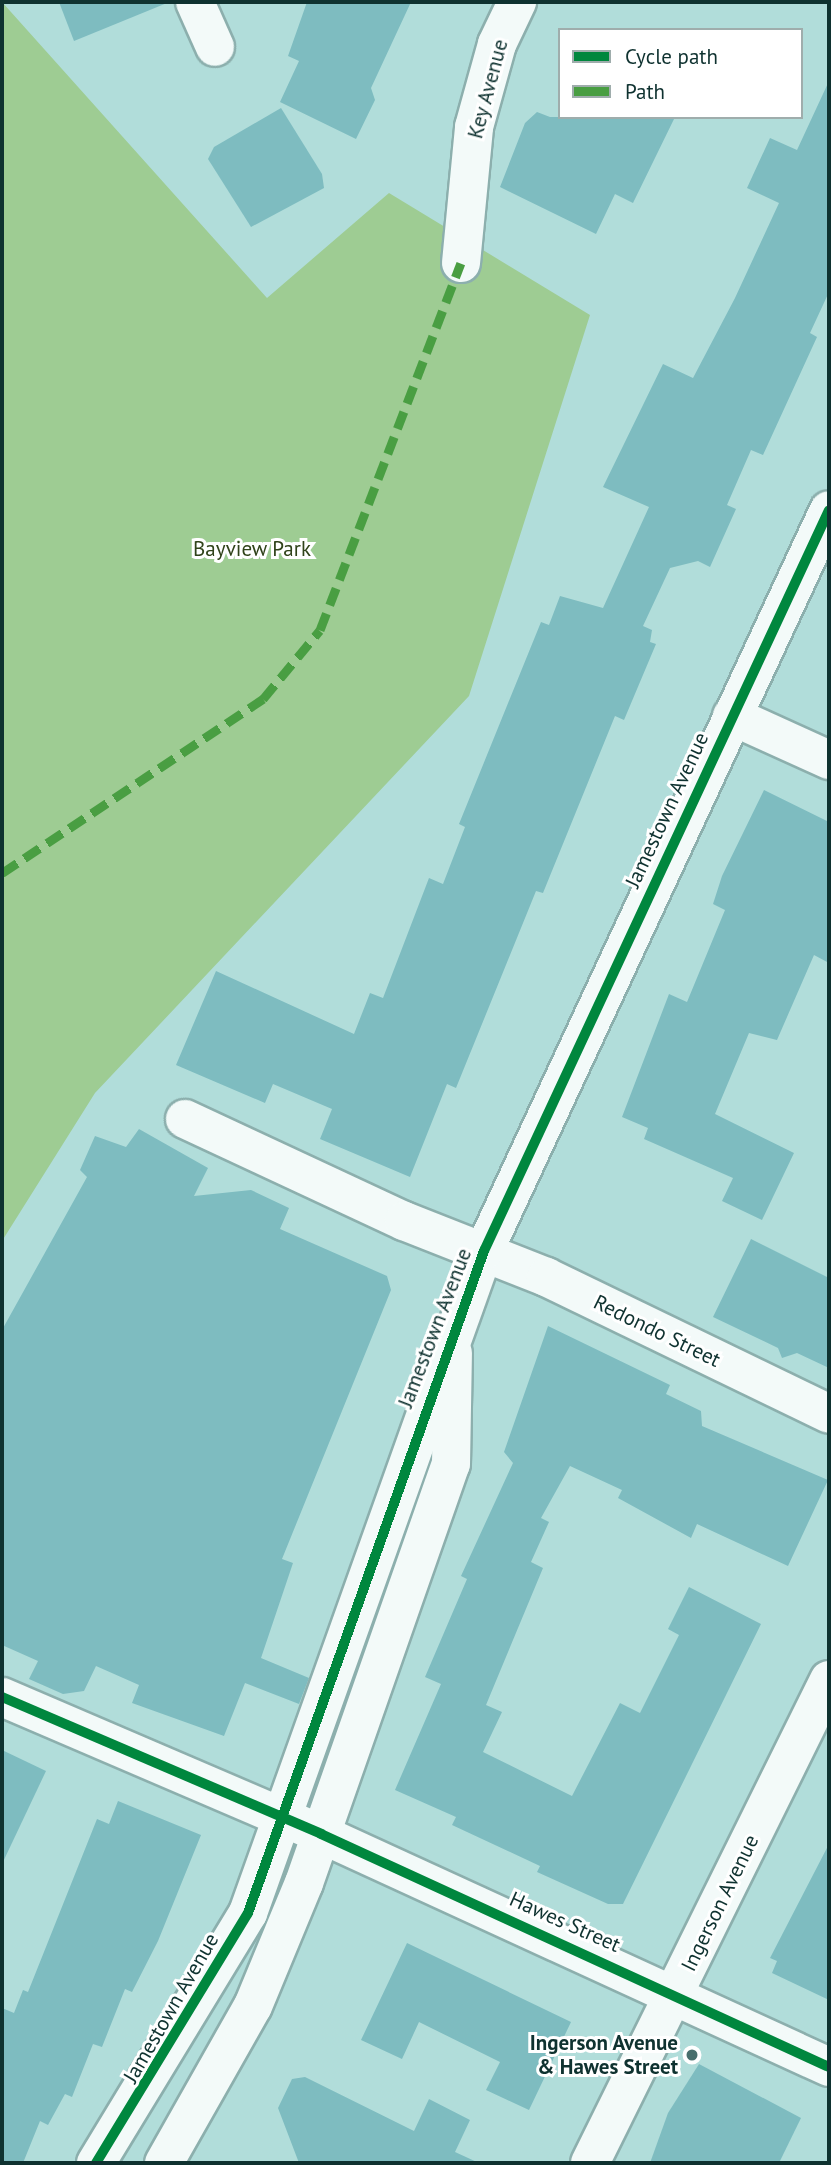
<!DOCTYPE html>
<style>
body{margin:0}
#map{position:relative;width:831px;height:2165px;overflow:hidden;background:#b1ddda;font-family:"PT Sans",sans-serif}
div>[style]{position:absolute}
.green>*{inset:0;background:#9ecc93}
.building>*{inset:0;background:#7ebcc0}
.roads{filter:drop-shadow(2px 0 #8cafad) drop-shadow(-2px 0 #8cafad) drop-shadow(0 2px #8cafad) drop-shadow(0 -2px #8cafad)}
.minor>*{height:38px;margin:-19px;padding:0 19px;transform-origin:19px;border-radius:19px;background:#f3faf9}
.quiet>*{height:9px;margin-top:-4.5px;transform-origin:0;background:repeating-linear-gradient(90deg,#499e42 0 18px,transparent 0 27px)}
.cycleway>*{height:10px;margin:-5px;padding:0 5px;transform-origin:5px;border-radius:5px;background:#00873e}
.dots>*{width:19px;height:19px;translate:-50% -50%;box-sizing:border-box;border:4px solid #fff;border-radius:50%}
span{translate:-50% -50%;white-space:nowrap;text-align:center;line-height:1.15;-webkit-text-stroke:6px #fff;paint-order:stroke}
.street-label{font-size:21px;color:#0f3230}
.park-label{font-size:21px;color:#30431a}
.poi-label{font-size:21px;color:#0f3230;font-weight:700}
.right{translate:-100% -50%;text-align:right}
.frame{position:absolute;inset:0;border:4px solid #0f3230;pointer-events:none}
.legend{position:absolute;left:558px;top:28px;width:245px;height:91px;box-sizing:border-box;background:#fff;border:2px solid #9fadac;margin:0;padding:9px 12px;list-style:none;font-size:21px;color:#0f3230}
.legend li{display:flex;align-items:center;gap:14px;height:35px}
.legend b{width:35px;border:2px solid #9fadac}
</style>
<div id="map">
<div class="green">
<i style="clip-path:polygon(2px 2px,267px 298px,389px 193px,590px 315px,469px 696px,95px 1093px,2px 1241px)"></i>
</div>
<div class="building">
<i style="clip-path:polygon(59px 2px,166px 2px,167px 3px,74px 41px)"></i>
<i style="clip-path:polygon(307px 2px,411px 2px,371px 88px,375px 100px,356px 139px,280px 102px,299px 61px,288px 56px)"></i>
<i style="clip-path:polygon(829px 81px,829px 292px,810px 333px,817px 337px,763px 455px,751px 450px,727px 505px,736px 509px,710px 567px,698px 561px,670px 568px,643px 626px,652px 630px,650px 642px,656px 644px,624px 720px,615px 716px,543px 893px,536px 891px,456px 1088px,447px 1084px,410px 1177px,320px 1139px,332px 1109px,273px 1084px,265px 1103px,176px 1065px,216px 971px,354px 1034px,370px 993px,383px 998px,429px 878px,443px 884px,465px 827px,459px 824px,541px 622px,549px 625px,560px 596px,603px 608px,649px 507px,603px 487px,663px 364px,693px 378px,735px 298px,779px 203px,747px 188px,770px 138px,797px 150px)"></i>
<i style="clip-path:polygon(281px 108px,322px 174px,324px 188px,251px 227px,208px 159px,214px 147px)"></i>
<i style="clip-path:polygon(537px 112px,550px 117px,675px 117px,633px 203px,615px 194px,596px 234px,500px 187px,525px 123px)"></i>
<i style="clip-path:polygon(764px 790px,829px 822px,829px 963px,814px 955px,777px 1040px,749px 1033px,715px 1114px,794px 1153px,762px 1220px,722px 1201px,733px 1178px,644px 1139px,648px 1128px,622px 1117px,669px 994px,687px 1002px,725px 910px,713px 904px,722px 876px)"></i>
<i style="clip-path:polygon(139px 1129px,208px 1168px,194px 1196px,251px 1190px,289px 1208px,280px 1229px,387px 1276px,391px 1290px,282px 1559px,293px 1563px,261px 1658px,309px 1678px,299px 1704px,245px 1683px,224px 1736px,132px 1703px,139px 1685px,96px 1666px,84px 1691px,63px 1694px,29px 1679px,38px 1661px,2px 1645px,2px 1330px,87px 1177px,80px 1170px,95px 1136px,126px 1147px)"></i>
<i style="clip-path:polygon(751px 1239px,829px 1278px,829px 1368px,797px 1353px,782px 1358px,778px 1348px,713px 1317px)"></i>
<i style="clip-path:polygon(548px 1326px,670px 1385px,666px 1394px,701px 1411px,702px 1426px,828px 1480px,788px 1566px,697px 1524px,691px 1538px,618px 1498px,622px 1490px,570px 1466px,541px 1518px,549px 1522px,531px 1562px,543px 1568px,486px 1705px,502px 1712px,483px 1752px,572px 1796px,620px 1703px,640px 1713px,679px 1635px,668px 1629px,689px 1587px,761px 1624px,623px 1904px,608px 1904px,537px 1872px,540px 1866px,452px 1825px,456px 1817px,395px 1790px,441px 1684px,425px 1677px,467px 1579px,461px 1576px,513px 1463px,504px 1452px)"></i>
<i style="clip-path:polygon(2px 1750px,46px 1771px,2px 1864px)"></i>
<i style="clip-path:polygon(118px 1801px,201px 1835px,158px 1941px,132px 1992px,125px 1989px,102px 2047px,93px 2044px,72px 2097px,65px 2094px,48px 2125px,40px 2121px,23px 2163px,2px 2163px,2px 2008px,14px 2013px,23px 1990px,28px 1992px,97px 1819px,109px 1824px)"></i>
<i style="clip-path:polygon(829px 1844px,829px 2000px,772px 1973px,777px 1961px,770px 1958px)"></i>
<i style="clip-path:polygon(407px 1943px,571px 2022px,529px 2110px,486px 2090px,500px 2062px,419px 2022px,402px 2059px,361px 2040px)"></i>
<i style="clip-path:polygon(699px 2064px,801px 2118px,779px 2163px,650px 2163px,668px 2113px)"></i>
<i style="clip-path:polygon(305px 2077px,414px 2131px,429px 2099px,470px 2120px,455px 2152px,479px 2163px,299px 2163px,278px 2108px,292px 2079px)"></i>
</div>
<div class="roads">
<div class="minor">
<i style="left:195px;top:2px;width:49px;rotate:66deg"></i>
<i style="left:461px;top:263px;width:137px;rotate:-84.5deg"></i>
<i style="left:474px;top:127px;width:86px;rotate:-74.5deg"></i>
<i style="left:497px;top:44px;width:47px;rotate:-64.5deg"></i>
<i style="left:732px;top:716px;width:107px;rotate:24.4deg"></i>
<i style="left:185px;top:1119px;width:242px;rotate:25deg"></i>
<i style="left:404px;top:1221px;width:153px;rotate:21.5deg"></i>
<i style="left:546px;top:1277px;width:314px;rotate:25.8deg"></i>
<i style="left:2px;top:1697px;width:347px;rotate:23.2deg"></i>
<i style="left:321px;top:1834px;width:559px;rotate:24.64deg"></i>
<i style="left:96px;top:2163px;width:293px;rotate:-58.7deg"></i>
<i style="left:248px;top:1913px;width:703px;rotate:-70.38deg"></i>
<i style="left:484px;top:1251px;width:817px;rotate:-65.03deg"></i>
<i style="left:164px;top:2163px;width:180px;rotate:-60.5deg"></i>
<i style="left:253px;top:2006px;width:133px;rotate:-67.5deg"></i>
<i style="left:304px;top:1883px;width:444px;rotate:-70.7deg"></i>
<i style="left:451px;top:1464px;width:111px;rotate:-89deg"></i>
<i style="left:590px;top:2163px;width:539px;rotate:-63.67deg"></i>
</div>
</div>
<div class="quiet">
<i style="left:2px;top:873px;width:314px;rotate:-33.7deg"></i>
<i style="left:263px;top:699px;width:89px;rotate:-50.4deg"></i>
<i style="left:320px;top:630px;width:393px;rotate:-69deg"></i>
</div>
<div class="cycleway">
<i style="left:2px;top:1697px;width:347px;rotate:23.2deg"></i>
<i style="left:321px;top:1834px;width:559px;rotate:24.64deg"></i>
<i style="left:96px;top:2163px;width:293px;rotate:-58.7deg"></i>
<i style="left:248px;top:1913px;width:703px;rotate:-70.38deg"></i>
<i style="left:484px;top:1251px;width:817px;rotate:-65.03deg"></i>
</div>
<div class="dots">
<i style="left:692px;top:2055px;background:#486e6c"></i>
</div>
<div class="street-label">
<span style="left:488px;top:89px;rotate:-75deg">Key Avenue</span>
<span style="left:667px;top:810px;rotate:-65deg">Jamestown Avenue</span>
<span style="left:435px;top:1328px;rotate:-69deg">Jamestown Avenue</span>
<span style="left:657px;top:1331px;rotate:26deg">Redondo Street</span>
<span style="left:720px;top:1903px;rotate:-64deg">Ingerson Avenue</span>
<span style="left:565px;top:1922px;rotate:24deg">Hawes Street</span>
<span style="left:171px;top:2008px;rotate:-60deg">Jamestown Avenue</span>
</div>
<div class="park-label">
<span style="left:252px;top:549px">Bayview Park</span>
</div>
<div class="poi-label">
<span class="right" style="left:678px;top:2055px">Ingerson Avenue<br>&amp; Hawes Street</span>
</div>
<div class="frame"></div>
<ul class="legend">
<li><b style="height:9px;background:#00873e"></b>Cycle path</li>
<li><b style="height:9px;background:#499e42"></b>Path</li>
</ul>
</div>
